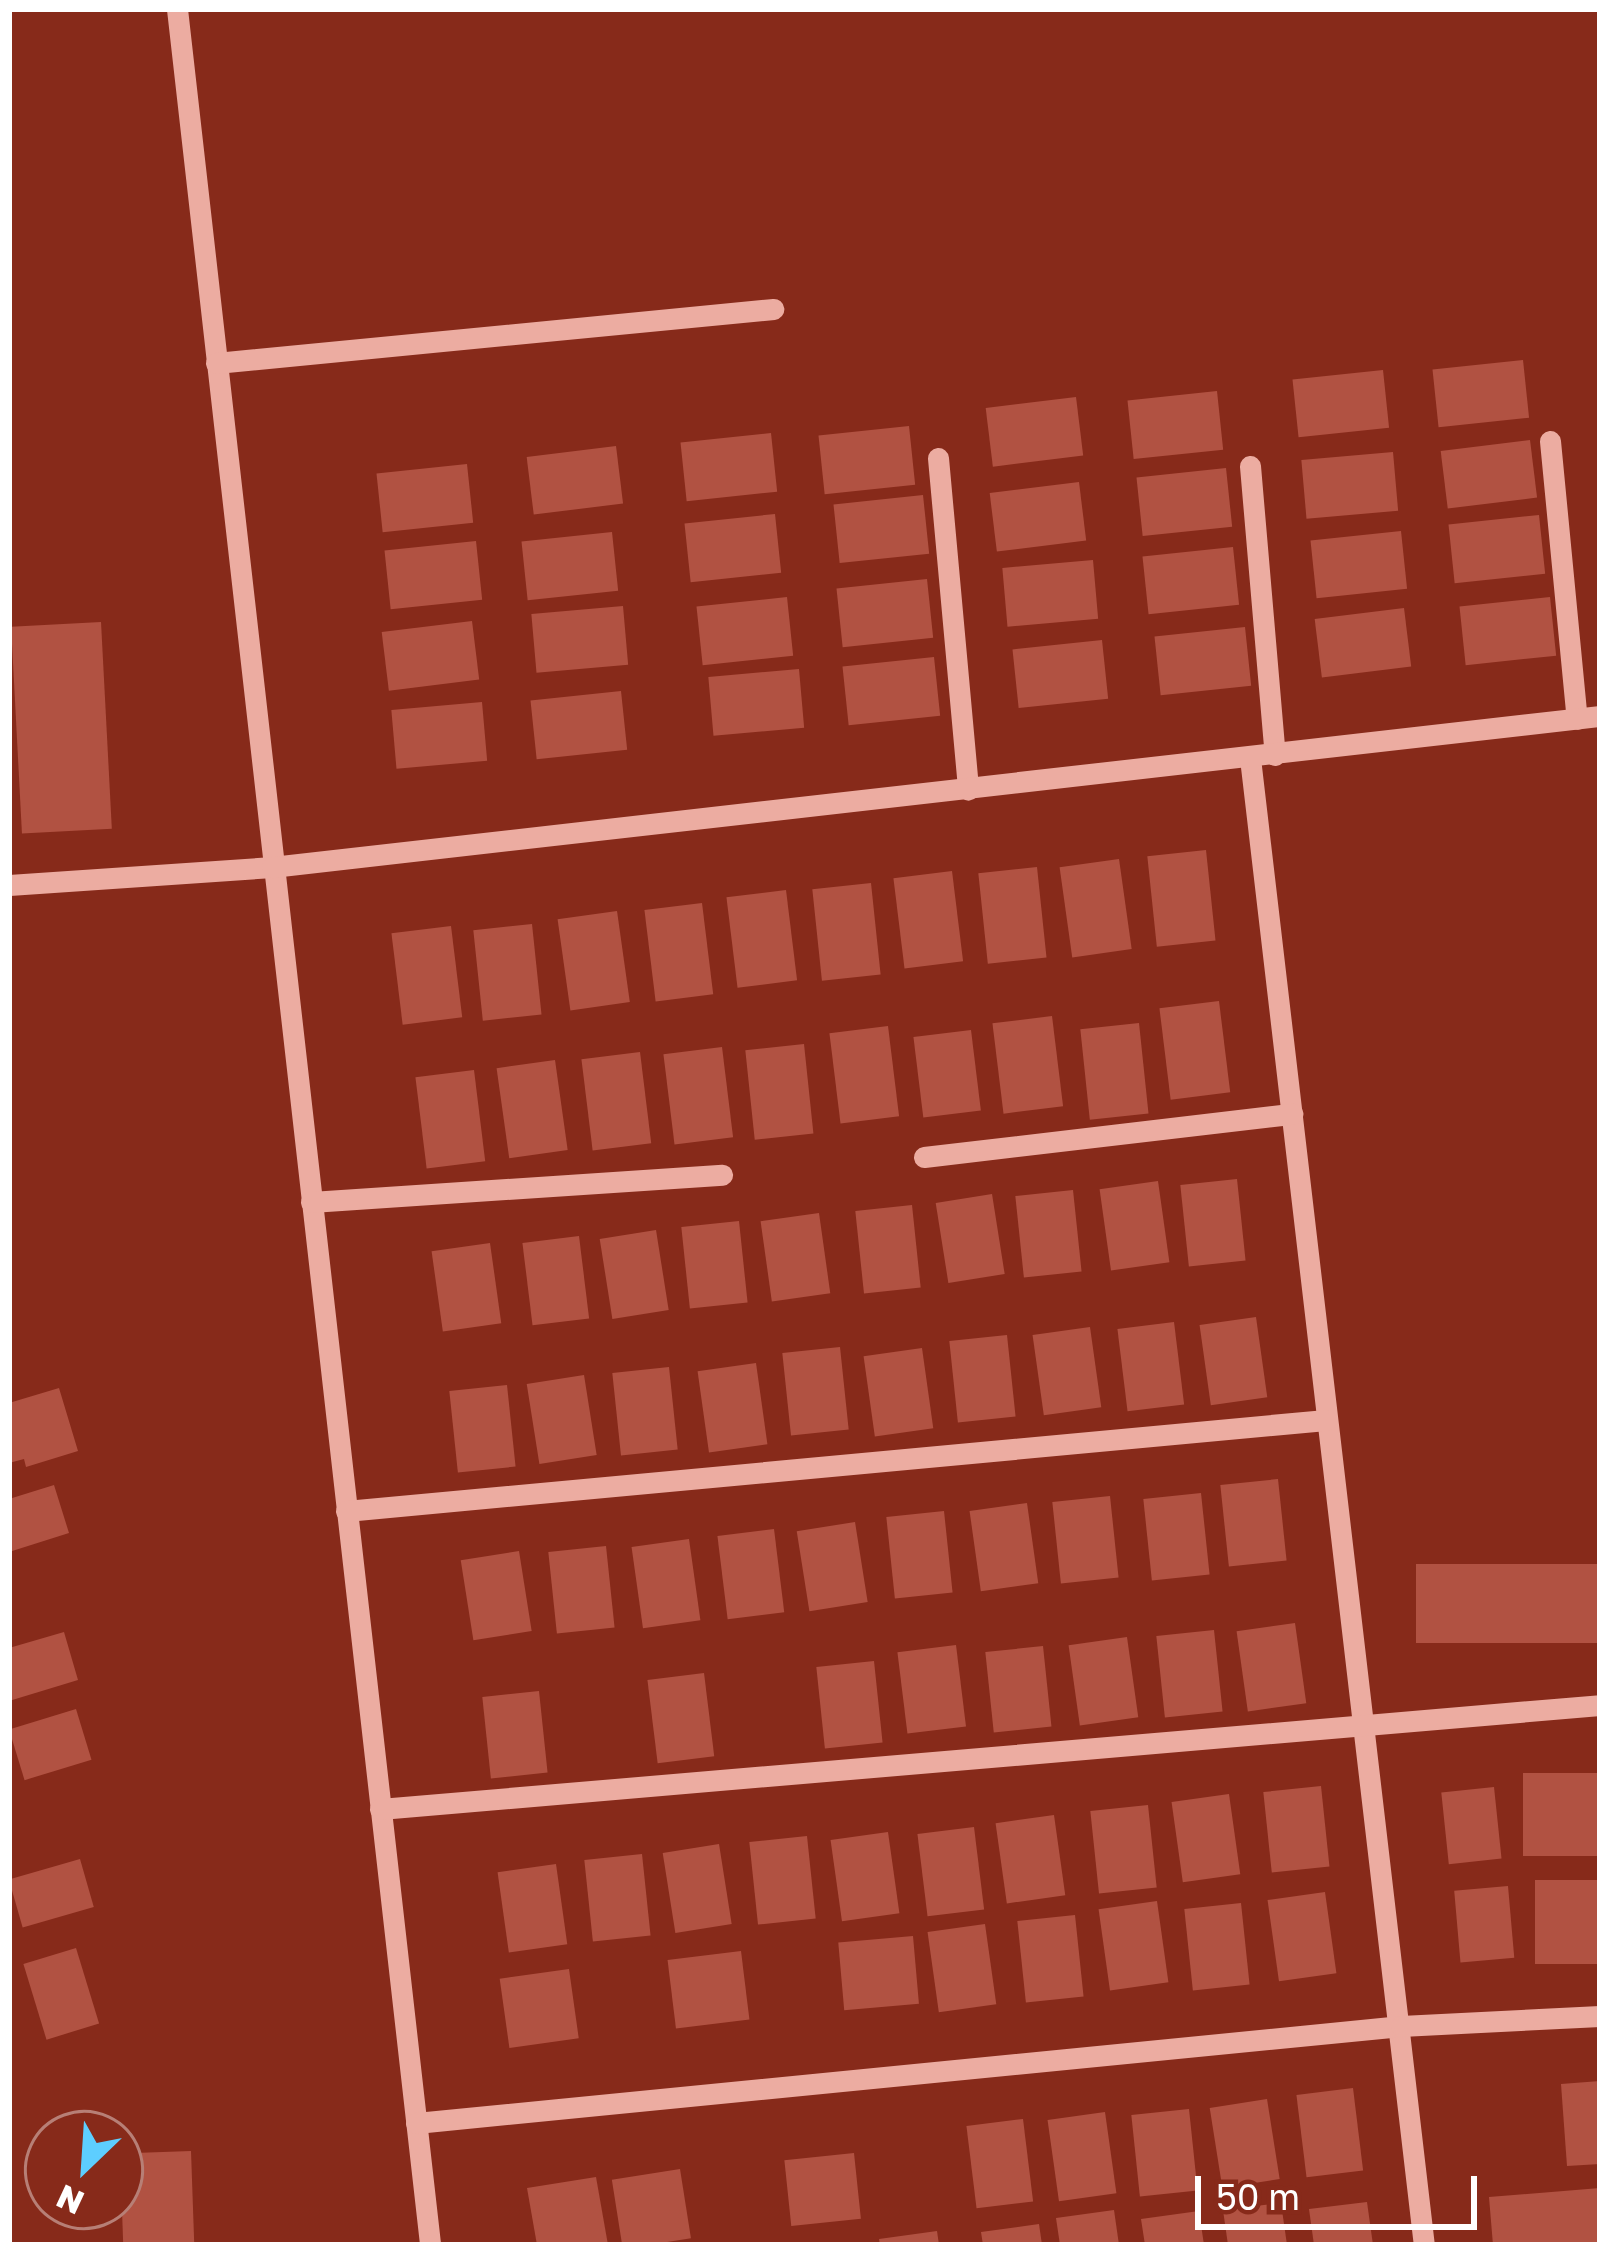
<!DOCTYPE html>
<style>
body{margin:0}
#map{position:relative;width:1609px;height:2254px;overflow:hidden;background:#872a1a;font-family:"Golos Text",sans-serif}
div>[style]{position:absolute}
.building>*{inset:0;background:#b15242;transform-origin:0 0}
.minor>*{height:21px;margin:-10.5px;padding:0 10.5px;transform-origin:10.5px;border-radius:10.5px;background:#ecaca1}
span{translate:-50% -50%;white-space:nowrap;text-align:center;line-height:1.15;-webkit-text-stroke:10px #872a1a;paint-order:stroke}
.frame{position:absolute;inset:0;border:12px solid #fff;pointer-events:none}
.north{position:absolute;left:24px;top:2110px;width:120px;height:120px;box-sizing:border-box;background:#872a1a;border:3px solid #b77f76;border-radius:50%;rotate:205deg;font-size:33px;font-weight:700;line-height:48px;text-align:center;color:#fff}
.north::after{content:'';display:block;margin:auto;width:42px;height:54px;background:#5dceff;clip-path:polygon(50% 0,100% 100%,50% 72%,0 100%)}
.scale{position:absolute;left:1195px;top:2176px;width:282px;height:54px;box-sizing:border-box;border:6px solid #fff;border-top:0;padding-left:15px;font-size:36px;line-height:42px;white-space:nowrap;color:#fff;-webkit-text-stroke:9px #872a1a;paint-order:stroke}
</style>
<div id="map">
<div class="building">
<i style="left:1523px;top:360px;width:58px;height:91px;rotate:84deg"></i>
<i style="left:1383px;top:370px;width:58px;height:91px;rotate:84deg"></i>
<i style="left:1217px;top:391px;width:59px;height:90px;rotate:84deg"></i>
<i style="left:1076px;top:397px;width:59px;height:91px;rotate:83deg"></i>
<i style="left:909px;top:426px;width:59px;height:91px;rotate:84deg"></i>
<i style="left:771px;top:433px;width:59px;height:91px;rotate:84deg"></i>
<i style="left:1530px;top:440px;width:58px;height:90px;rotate:83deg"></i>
<i style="left:616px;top:446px;width:58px;height:90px;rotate:83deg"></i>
<i style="left:1393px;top:452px;width:59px;height:92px;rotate:85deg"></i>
<i style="left:467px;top:464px;width:59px;height:91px;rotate:84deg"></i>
<i style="left:1226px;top:468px;width:59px;height:90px;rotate:84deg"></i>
<i style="left:1079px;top:482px;width:59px;height:90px;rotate:83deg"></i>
<i style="left:923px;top:495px;width:59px;height:90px;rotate:84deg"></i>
<i style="left:775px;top:514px;width:59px;height:91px;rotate:84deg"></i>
<i style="left:1539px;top:515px;width:59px;height:91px;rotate:84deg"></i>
<i style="left:1401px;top:531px;width:58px;height:91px;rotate:84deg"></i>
<i style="left:612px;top:532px;width:59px;height:91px;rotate:84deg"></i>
<i style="left:476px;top:541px;width:59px;height:92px;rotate:84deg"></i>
<i style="left:1233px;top:547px;width:58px;height:91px;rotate:84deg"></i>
<i style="left:1093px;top:560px;width:59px;height:91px;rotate:85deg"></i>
<i style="left:927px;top:579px;width:59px;height:91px;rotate:84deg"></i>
<i style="left:787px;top:597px;width:59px;height:91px;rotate:84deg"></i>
<i style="left:1550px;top:597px;width:59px;height:91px;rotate:84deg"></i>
<i style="left:623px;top:606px;width:59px;height:92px;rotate:85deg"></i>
<i style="left:1404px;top:608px;width:59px;height:90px;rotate:83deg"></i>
<i style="left:472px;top:621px;width:59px;height:91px;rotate:83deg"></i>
<i style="left:101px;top:622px;width:207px;height:90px;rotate:87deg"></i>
<i style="left:1245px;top:627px;width:59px;height:91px;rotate:84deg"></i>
<i style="left:1102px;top:640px;width:59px;height:90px;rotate:84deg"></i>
<i style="left:934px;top:657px;width:59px;height:92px;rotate:84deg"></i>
<i style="left:799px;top:669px;width:59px;height:91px;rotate:85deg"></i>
<i style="left:621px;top:691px;width:59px;height:91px;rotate:84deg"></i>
<i style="left:482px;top:702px;width:59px;height:91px;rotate:85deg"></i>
<i style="left:1206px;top:850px;width:91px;height:59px;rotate:84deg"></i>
<i style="left:1119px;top:859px;width:91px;height:60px;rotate:82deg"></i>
<i style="left:1037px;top:867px;width:91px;height:59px;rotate:84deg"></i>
<i style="left:952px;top:871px;width:91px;height:59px;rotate:83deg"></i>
<i style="left:871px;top:883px;width:92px;height:59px;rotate:84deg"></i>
<i style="left:786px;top:890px;width:91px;height:60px;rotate:83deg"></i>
<i style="left:702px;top:903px;width:92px;height:58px;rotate:83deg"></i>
<i style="left:617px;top:911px;width:92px;height:60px;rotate:82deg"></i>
<i style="left:532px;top:924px;width:91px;height:59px;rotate:84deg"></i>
<i style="left:451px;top:926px;width:92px;height:60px;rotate:83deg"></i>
<i style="left:1219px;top:1001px;width:92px;height:60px;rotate:83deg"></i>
<i style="left:1052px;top:1016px;width:91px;height:60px;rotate:83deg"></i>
<i style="left:1139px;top:1023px;width:91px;height:59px;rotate:84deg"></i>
<i style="left:888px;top:1026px;width:91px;height:59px;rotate:83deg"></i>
<i style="left:971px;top:1030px;width:81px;height:58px;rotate:83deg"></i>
<i style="left:804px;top:1044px;width:90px;height:59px;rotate:84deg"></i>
<i style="left:722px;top:1047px;width:91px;height:59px;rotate:83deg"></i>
<i style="left:640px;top:1052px;width:92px;height:59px;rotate:83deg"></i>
<i style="left:555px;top:1060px;width:91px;height:59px;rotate:82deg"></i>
<i style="left:474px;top:1070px;width:92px;height:59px;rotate:83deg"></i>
<i style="left:1237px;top:1179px;width:82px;height:57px;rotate:84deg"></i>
<i style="left:1158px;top:1181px;width:82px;height:59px;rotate:82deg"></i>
<i style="left:1073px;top:1190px;width:82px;height:58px;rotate:84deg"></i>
<i style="left:992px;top:1194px;width:81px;height:57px;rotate:81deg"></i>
<i style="left:912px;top:1205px;width:83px;height:57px;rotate:84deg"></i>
<i style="left:819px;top:1213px;width:81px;height:59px;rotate:82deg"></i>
<i style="left:739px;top:1221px;width:82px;height:58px;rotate:84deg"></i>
<i style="left:656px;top:1230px;width:81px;height:57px;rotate:81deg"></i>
<i style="left:579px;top:1236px;width:83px;height:57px;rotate:83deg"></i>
<i style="left:490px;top:1243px;width:81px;height:59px;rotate:82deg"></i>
<i style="left:1256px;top:1317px;width:81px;height:57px;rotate:82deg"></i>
<i style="left:1174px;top:1322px;width:83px;height:57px;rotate:83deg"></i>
<i style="left:1090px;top:1327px;width:81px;height:58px;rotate:82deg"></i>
<i style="left:1007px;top:1335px;width:82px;height:58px;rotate:84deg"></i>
<i style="left:840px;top:1347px;width:83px;height:58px;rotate:84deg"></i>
<i style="left:922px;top:1348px;width:81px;height:59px;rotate:82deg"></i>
<i style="left:756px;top:1363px;width:82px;height:59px;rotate:82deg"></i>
<i style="left:669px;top:1367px;width:83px;height:57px;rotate:84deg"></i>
<i style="left:584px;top:1375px;width:81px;height:58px;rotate:81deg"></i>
<i style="left:507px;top:1385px;width:82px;height:58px;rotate:84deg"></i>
<i style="clip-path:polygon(59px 1388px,78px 1451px,26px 1467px,24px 1459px,9px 1463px,9px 1403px)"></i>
<i style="left:1278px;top:1479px;width:82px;height:58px;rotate:84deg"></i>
<i style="clip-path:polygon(54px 1485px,69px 1533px,9px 1552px,9px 1499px)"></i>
<i style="left:1201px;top:1493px;width:82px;height:58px;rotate:84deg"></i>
<i style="left:1110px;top:1496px;width:82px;height:58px;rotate:84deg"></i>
<i style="left:1027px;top:1503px;width:81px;height:58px;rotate:82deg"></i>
<i style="left:944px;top:1511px;width:82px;height:58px;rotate:84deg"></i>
<i style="left:855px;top:1522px;width:81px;height:59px;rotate:81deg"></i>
<i style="left:774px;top:1529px;width:84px;height:57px;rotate:83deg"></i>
<i style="left:689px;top:1539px;width:82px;height:58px;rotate:82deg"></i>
<i style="left:606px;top:1546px;width:82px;height:58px;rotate:84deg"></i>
<i style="left:519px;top:1551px;width:81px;height:59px;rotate:81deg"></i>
<i style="left:1600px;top:1564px;width:79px;height:184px;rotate:90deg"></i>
<i style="left:1295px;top:1623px;width:81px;height:59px;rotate:82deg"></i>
<i style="left:1214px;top:1630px;width:82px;height:58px;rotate:84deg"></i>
<i style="clip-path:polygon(64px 1632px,78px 1680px,9px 1701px,9px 1648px)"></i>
<i style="left:1127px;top:1637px;width:81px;height:59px;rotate:82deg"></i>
<i style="left:956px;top:1645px;width:82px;height:59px;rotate:83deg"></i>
<i style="left:1043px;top:1646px;width:81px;height:58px;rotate:84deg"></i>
<i style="left:874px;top:1661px;width:82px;height:58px;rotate:84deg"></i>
<i style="left:704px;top:1673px;width:84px;height:57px;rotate:83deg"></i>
<i style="left:539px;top:1691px;width:82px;height:57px;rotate:84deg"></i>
<i style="left:76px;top:1709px;width:53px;height:70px;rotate:73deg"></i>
<i style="left:1600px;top:1773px;width:83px;height:77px;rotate:90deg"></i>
<i style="left:1321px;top:1786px;width:81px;height:58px;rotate:84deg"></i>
<i style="left:1494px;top:1787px;width:72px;height:53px;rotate:84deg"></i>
<i style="left:1229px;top:1794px;width:81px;height:58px;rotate:82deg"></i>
<i style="left:1148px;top:1805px;width:83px;height:58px;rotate:84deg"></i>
<i style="left:1054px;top:1815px;width:81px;height:59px;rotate:82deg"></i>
<i style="left:974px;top:1827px;width:83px;height:57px;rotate:83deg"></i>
<i style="left:888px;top:1832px;width:82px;height:58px;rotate:82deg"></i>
<i style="left:807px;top:1836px;width:83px;height:58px;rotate:84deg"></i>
<i style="left:719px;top:1844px;width:81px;height:57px;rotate:81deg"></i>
<i style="left:642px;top:1854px;width:82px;height:58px;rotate:84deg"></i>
<i style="left:80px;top:1859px;width:50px;height:74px;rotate:74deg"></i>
<i style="left:556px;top:1864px;width:81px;height:59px;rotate:82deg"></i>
<i style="left:1600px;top:1880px;width:84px;height:65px;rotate:90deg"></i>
<i style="left:1508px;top:1886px;width:72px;height:54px;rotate:85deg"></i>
<i style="left:1325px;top:1892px;width:82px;height:58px;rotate:82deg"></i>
<i style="left:1157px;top:1901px;width:82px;height:59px;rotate:82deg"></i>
<i style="left:1241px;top:1903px;width:82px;height:57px;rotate:84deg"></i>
<i style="left:1075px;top:1915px;width:82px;height:58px;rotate:84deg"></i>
<i style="left:985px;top:1924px;width:81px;height:58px;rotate:82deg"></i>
<i style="left:913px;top:1936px;width:68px;height:75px;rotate:85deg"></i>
<i style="left:76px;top:1948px;width:79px;height:55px;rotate:73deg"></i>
<i style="left:741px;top:1951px;width:69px;height:74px;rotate:83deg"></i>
<i style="left:569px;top:1969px;width:70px;height:70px;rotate:82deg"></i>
<i style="clip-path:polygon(1600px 2081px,1600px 2164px,1567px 2166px,1561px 2084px)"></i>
<i style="left:1353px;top:2088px;width:83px;height:57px;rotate:83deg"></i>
<i style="left:1267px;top:2099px;width:81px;height:58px;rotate:81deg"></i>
<i style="left:1189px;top:2109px;width:82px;height:58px;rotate:84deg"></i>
<i style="left:1105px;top:2112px;width:82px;height:58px;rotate:82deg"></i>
<i style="left:1023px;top:2119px;width:83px;height:57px;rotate:83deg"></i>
<i style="left:191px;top:2151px;width:94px;height:71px;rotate:88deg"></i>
<i style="left:854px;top:2153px;width:66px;height:70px;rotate:84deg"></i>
<i style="left:680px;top:2169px;width:70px;height:69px;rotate:81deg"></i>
<i style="clip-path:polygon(596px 2177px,608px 2245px,537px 2245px,527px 2188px)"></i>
<i style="clip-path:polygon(1600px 2188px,1600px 2245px,1493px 2245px,1489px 2197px)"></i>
<i style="clip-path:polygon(1367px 2202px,1373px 2245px,1314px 2245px,1309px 2209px)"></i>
<i style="clip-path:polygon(1281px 2203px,1287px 2245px,1228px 2245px,1223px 2210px)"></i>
<i style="clip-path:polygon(1114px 2210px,1119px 2245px,1060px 2245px,1056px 2218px)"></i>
<i style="clip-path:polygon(1199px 2211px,1204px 2245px,1145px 2245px,1141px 2219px)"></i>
<i style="clip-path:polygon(1039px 2224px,1042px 2245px,983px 2245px,981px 2232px)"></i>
<i style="clip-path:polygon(937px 2231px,939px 2245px,880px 2245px,879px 2239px)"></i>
</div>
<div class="minor">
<i style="left:177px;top:9px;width:2250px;rotate:83.54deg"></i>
<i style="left:216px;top:363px;width:560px;rotate:-5.54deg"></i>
<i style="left:1550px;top:441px;width:279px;rotate:84.5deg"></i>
<i style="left:938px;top:458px;width:333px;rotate:84.8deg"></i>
<i style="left:1250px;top:466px;width:290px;rotate:85.1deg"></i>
<i style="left:1250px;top:758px;width:1497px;rotate:83.33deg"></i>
<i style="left:9px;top:885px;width:264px;rotate:-3.9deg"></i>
<i style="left:272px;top:867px;width:1337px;rotate:-6.49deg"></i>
<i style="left:924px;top:1157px;width:371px;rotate:-6.7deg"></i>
<i style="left:311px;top:1202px;width:412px;rotate:-3.8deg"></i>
<i style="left:346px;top:1511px;width:984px;rotate:-5.31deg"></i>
<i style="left:380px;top:1809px;width:1224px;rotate:-4.87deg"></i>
<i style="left:416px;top:2123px;width:990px;rotate:-5.62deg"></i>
<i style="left:1401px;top:2026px;width:199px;rotate:-2.9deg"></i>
</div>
<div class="frame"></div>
<div class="north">N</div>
<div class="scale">50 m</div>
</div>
